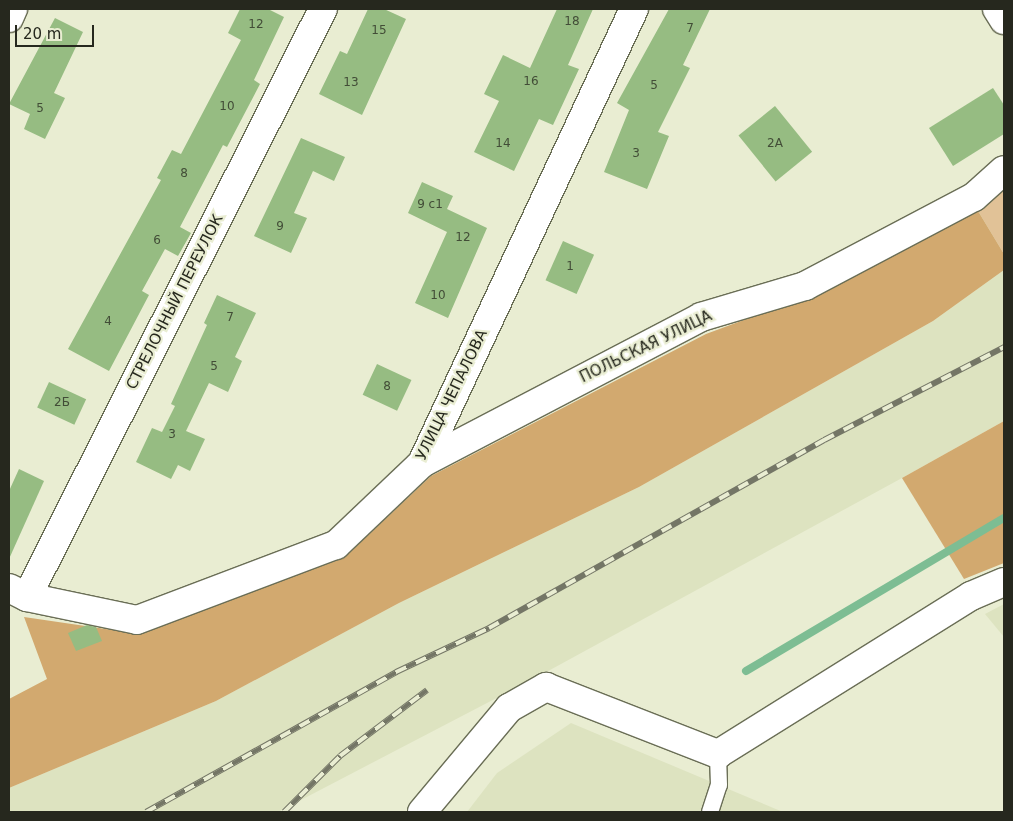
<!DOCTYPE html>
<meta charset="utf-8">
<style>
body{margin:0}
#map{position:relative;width:1013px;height:821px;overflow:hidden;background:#e9edd2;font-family:"DejaVu Sans",sans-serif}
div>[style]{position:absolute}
.built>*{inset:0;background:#dde3c0}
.green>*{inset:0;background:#e1c297}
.forest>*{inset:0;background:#d2a96f}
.stream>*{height:8px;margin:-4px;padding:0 4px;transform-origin:4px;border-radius:4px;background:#7dbd93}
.building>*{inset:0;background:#96bc82;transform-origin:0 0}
.roads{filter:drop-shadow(1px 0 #6a6e56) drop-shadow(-1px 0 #6a6e56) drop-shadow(0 1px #6a6e56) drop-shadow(0 -1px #6a6e56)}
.lane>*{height:16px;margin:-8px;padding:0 8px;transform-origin:8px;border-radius:8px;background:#fff}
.street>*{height:28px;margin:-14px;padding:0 14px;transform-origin:14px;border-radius:14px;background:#fff}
.rail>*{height:5.5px;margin-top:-2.75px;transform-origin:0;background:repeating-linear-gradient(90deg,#e9edd2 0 11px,#747666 0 22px);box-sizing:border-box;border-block:1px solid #747666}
span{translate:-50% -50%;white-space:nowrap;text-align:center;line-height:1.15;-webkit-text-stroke:4.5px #e9edd2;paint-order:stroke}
.number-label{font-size:12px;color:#424d37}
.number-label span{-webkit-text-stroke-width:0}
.street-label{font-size:15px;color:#26281e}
.frame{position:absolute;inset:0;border:10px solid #26281e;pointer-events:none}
.scale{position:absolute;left:15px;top:25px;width:79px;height:22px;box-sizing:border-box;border:2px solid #26281e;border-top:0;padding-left:6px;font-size:15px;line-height:18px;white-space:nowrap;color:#26281e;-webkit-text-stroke:4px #e9edd2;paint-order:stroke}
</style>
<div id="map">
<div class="built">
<i style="clip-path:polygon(1004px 270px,1004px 421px,902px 478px,550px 670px,278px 812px,9px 812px,9px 788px,216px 701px,399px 603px,639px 487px,933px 321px)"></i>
<i style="clip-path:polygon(1004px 604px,1004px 637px,985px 614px)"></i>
<i style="clip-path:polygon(571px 723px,783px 812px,467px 812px,497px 773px)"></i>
</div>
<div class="green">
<i style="clip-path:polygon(1004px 188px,1004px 254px,978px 211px)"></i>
</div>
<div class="forest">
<i style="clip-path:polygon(978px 211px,1004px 254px,1004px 270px,933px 321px,639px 487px,399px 603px,216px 701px,9px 788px,9px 699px,47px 679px,24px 617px,133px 633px,344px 558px,431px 476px,706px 334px,811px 295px)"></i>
<i style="clip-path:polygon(1004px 421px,1004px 563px,964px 579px,902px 478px)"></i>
</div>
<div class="stream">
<i style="left:746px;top:671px;width:300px;rotate:-30.7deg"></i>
</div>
<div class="building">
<i style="clip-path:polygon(240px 9px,268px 9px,284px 17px,254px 80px,260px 84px,227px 147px,223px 145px,180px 227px,191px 233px,178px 256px,165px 249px,142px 291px,149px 295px,109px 371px,68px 349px,161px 180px,157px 178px,172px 150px,181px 154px,241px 40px,228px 33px)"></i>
<i style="clip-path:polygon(368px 9px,384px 9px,406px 19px,362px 115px,319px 94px,340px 51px,347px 54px)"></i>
<i style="clip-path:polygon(557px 9px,593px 9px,568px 65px,579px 69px,553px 125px,539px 119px,514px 171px,474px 152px,499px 101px,484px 94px,503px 55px,530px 68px)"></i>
<i style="clip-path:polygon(669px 9px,710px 9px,683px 65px,690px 68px,658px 132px,669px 136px,647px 189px,604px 172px,629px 110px,617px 103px)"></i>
<i style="clip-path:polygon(55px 18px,83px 32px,54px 93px,65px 98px,45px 139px,24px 129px,30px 114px,9px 104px)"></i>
<i style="clip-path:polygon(993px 88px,1004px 105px,1004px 134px,953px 166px,929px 128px)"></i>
<i style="left:775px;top:106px;width:59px;height:47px;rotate:51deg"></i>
<i style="clip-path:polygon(301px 138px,345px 157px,334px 181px,313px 171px,294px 213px,307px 218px,291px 253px,254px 236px)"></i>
<i style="clip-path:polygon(422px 182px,453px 196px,447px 209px,487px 228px,448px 318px,415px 303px,447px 232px,408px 213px)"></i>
<i style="left:563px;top:241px;width:34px;height:43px;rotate:24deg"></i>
<i style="clip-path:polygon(217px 295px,256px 313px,235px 357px,242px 361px,228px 392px,209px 383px,186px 431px,205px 439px,190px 471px,178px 465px,171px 479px,136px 462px,152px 428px,162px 432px,175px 406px,171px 404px,207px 325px,204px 323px)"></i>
<i style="left:377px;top:364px;width:38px;height:34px;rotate:25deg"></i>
<i style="left:49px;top:382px;width:41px;height:28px;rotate:25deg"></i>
<i style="clip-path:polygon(19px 469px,44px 481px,9px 559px,9px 491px)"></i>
<i style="clip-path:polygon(87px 625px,96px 627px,102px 641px,76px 651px,68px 633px)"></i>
</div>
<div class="roads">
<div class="lane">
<i style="left:710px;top:812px;width:28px;rotate:-72deg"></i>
<i style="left:719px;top:785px;width:31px;rotate:-92deg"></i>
</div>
<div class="street">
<i style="left:997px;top:9px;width:13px;rotate:58deg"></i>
<i style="left:9px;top:18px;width:10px;rotate:-66deg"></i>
<i style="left:422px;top:463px;width:315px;rotate:-27.6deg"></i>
<i style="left:701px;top:317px;width:109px;rotate:-16.6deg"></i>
<i style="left:805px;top:286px;width:191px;rotate:-27.8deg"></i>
<i style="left:974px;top:197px;width:40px;rotate:-42deg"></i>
<i style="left:9px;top:588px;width:20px;rotate:27deg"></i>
<i style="left:27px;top:597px;width:112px;rotate:11.8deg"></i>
<i style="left:137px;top:620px;width:213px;rotate:-20.7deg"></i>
<i style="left:336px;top:545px;width:119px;rotate:-43.6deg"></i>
<i style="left:422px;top:463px;width:501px;rotate:-64.97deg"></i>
<i style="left:27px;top:597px;width:658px;rotate:-63.28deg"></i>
<i style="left:422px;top:812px;width:136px;rotate:-50.1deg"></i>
<i style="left:509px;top:708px;width:43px;rotate:-29.6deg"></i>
<i style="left:546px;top:687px;width:185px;rotate:21.3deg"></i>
<i style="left:718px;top:754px;width:298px;rotate:-32deg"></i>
<i style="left:971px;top:596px;width:36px;rotate:-23deg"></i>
</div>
</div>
<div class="rail">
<i style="left:146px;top:812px;width:287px;rotate:-29.2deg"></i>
<i style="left:396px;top:672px;width:103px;rotate:-25.3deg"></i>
<i style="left:489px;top:628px;width:384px;rotate:-29.3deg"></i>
<i style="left:824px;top:440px;width:203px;rotate:-27.3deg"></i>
<i style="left:284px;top:812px;width:79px;rotate:-45deg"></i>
<i style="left:340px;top:756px;width:109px;rotate:-37.2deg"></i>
</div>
<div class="number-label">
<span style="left:572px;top:22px">18</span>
<span style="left:256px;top:25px">12</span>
<span style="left:690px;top:29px">7</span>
<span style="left:379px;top:31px">15</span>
<span style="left:531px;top:82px">16</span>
<span style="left:351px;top:83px">13</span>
<span style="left:654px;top:86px">5</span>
<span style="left:227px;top:107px">10</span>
<span style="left:40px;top:109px">5</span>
<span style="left:503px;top:144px">14</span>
<span style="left:775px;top:144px">2А</span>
<span style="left:636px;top:154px">3</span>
<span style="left:184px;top:174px">8</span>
<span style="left:430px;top:205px">9 с1</span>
<span style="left:280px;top:227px">9</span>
<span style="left:463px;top:238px">12</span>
<span style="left:157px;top:241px">6</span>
<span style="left:570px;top:267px">1</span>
<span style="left:438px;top:296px">10</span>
<span style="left:230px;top:318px">7</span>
<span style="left:108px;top:322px">4</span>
<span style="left:214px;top:367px">5</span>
<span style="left:387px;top:387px">8</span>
<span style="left:62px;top:403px">2Б</span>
<span style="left:172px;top:435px">3</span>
</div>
<div class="street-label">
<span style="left:175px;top:302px;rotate:-63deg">СТРЕЛОЧНЫЙ ПЕРЕУЛОК</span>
<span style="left:646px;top:347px;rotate:-26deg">ПОЛЬСКАЯ УЛИЦА</span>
<span style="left:452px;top:395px;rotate:-64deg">УЛИЦА ЧЕПАЛОВА</span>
</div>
<div class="frame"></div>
<div class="scale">20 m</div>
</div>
